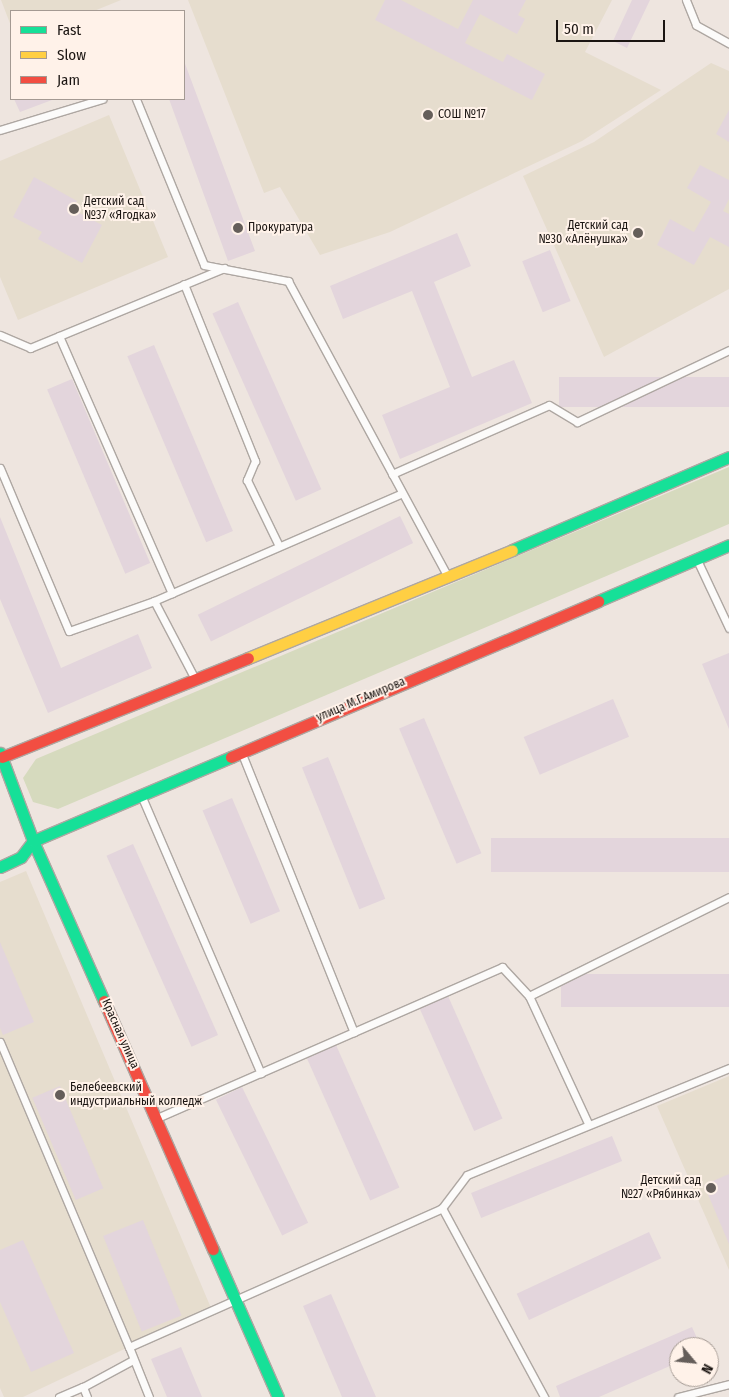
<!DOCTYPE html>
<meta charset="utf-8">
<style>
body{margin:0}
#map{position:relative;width:729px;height:1397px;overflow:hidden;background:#eee5df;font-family:"Fira Sans Condensed",sans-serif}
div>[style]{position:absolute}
.education>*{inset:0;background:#e6ddce}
.green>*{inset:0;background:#d6dabe}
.building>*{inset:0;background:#e3d5dc;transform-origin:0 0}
.roads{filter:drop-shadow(1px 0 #aea7a2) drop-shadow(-1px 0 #aea7a2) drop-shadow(0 1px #aea7a2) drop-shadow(0 -1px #aea7a2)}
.lane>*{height:7px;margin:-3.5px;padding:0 3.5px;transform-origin:3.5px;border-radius:3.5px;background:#fcfbfa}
.fast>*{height:11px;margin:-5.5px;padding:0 5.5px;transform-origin:5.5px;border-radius:5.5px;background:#16e098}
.slow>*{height:11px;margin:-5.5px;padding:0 5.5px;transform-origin:5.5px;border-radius:5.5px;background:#ffcf43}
.jam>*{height:11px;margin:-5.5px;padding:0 5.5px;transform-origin:5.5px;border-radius:5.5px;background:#f24e42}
.dots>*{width:14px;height:14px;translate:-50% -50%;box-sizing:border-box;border:2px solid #fff2e9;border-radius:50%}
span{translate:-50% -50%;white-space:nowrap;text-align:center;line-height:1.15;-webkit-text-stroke:4px #fff2e9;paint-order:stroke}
.poi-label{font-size:12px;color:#1b1512}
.left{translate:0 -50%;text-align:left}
.right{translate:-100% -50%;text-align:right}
.street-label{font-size:12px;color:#1b1512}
.legend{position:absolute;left:10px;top:10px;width:175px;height:90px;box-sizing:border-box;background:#fff2e9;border:1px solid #a49a93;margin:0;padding:6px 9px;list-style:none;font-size:15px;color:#1b1512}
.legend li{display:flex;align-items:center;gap:10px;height:25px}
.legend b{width:25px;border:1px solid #a49a93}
.north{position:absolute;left:669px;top:1337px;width:50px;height:50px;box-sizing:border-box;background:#fff2e9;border:1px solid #a49a93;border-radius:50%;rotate:118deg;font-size:14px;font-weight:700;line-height:20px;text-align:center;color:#1b1512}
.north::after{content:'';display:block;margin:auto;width:18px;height:22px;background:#655e5a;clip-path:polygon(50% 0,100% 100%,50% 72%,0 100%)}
.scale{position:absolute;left:556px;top:20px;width:109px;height:22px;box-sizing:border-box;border:2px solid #1b1512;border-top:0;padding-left:6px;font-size:15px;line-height:18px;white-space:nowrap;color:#1b1512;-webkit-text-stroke:4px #fff2e9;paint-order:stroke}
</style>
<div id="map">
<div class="education">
<i style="clip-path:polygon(1px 0,121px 0,94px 11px,11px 11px,11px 26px)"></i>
<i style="clip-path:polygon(188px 0,612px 0,585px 52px,661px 90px,582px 141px,390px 232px,320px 255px,280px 187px,264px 193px)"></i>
<i style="clip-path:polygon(711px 63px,729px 71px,729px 289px,604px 357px,523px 176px,594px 142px)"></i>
<i style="clip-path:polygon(109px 115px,168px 257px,18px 320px,0 277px,0 161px)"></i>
<i style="clip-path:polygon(26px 871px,211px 1308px,23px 1397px,4px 1397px,0 1388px,0 882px)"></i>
<i style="clip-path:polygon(729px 1076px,729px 1270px,657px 1106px)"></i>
</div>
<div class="green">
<i style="clip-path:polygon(729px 467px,729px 524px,58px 809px,33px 802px,23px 778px,36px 759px)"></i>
</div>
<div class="building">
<i style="clip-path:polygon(385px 0,401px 0,458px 29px,473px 0,526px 0,518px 15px,525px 19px,517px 34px,480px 14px,465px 43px,503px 62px,507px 54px,545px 74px,532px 100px,375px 20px)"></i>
<i style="clip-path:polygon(632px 0,650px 0,627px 48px,613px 41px)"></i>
<i style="clip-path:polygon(184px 61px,255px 251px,228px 261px,169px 99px,184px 99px)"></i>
<i style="clip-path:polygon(14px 99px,52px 99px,52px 100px,20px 112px)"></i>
<i style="clip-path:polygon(729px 110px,729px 142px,716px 134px)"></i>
<i style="clip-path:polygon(700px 165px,729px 180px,729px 199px,723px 211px,729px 214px,729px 247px,710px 237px,694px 265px,657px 245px,670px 219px,694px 232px,711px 202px,687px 188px)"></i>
<i style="clip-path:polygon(34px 177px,77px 201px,72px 209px,102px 225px,82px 263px,38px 239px,42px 232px,13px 217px)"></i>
<i style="clip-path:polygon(457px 233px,471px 266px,434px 282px,472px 377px,514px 360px,532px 403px,400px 459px,382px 415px,450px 387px,412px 291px,343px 319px,330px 286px)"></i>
<i style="left:550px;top:250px;width:55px;height:30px;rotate:68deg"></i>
<i style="left:238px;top:302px;width:205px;height:28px;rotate:66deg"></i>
<i style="left:154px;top:345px;width:202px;height:29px;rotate:67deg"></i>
<i style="left:729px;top:377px;width:30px;height:170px;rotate:90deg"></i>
<i style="left:72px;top:379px;width:200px;height:27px;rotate:67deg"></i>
<i style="left:400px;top:516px;width:30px;height:225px;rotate:64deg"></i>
<i style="clip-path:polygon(0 517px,61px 668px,138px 634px,152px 668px,48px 713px,0 599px)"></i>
<i style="clip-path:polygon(729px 653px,729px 729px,702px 664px)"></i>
<i style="left:613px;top:699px;width:41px;height:97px;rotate:67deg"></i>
<i style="left:424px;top:718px;width:147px;height:27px;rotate:67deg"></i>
<i style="left:328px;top:757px;width:153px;height:28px;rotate:68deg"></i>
<i style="left:232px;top:798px;width:123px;height:32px;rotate:67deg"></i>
<i style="left:729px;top:838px;width:34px;height:238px;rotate:90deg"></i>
<i style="left:133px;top:844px;width:209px;height:29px;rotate:66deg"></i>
<i style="clip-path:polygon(0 942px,34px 1022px,3px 1035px,0 1028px)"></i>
<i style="left:729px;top:974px;width:33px;height:168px;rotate:90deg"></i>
<i style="left:448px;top:996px;width:134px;height:31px;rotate:66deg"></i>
<i style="left:336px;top:1045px;width:156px;height:32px;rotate:66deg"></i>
<i style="left:60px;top:1086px;width:111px;height:30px;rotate:67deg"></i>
<i style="left:242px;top:1087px;width:151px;height:29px;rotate:64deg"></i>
<i style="left:612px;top:1136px;width:27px;height:152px;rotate:68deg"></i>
<i style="clip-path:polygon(729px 1174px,729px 1244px,704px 1185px)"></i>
<i style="left:143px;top:1220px;width:103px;height:43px;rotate:68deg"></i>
<i style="left:649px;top:1232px;width:29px;height:146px;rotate:65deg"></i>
<i style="clip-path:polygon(23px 1240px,74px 1353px,31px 1372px,0 1302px,0 1250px)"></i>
<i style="clip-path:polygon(331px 1294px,376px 1397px,342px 1397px,303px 1306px)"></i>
<i style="clip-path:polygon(692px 1327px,701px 1347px,679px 1347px,679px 1362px,599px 1397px,560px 1397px,556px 1386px)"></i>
<i style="clip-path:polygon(181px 1347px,202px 1397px,167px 1397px,151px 1359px)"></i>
</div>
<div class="roads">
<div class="lane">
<i style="left:686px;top:0;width:27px;rotate:68deg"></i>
<i style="left:696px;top:25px;width:38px;rotate:29deg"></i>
<i style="left:136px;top:99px;width:179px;rotate:67.7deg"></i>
<i style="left:204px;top:265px;width:86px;rotate:10.8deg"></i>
<i style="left:288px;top:281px;width:334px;rotate:61.6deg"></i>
<i style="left:0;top:130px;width:107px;rotate:-16.9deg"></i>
<i style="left:184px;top:284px;width:191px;rotate:68.1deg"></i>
<i style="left:255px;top:461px;width:21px;rotate:113deg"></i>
<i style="left:247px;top:480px;width:73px;rotate:64.1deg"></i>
<i style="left:0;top:335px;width:33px;rotate:23deg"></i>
<i style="left:30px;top:348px;width:210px;rotate:-22.4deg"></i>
<i style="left:59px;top:336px;width:281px;rotate:66.3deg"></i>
<i style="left:0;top:468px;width:177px;rotate:67.1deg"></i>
<i style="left:69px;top:631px;width:90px;rotate:-19.4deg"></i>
<i style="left:392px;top:474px;width:171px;rotate:-23.7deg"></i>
<i style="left:549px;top:405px;width:33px;rotate:31deg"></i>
<i style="left:577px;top:422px;width:168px;rotate:-25.3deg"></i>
<i style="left:697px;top:560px;width:75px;rotate:64.8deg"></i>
<i style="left:195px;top:679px;width:88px;rotate:-117.7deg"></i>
<i style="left:154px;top:601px;width:270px;rotate:-23.5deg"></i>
<i style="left:242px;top:754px;width:300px;rotate:68.1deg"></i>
<i style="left:141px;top:795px;width:303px;rotate:66.7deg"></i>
<i style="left:529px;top:996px;width:223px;rotate:-26.3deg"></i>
<i style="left:0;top:1042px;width:331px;rotate:67.1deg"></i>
<i style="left:157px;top:1118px;width:377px;rotate:-23.6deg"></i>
<i style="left:502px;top:967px;width:40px;rotate:47deg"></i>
<i style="left:529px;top:996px;width:140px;rotate:65.1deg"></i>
<i style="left:442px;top:1208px;width:41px;rotate:-52.9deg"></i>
<i style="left:467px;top:1175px;width:283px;rotate:-22.2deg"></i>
<i style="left:59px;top:1397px;width:26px;rotate:-23deg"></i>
<i style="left:87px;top:1397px;width:11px;rotate:-112deg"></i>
<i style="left:83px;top:1387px;width:57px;rotate:-28.4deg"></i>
<i style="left:149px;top:1397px;width:54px;rotate:-111.8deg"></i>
<i style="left:129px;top:1347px;width:342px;rotate:-23.9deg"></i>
<i style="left:442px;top:1208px;width:215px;rotate:61.6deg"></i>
<i style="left:678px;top:1397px;width:53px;rotate:-14.3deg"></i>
</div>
<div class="fast">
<i style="left:512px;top:550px;width:236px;rotate:-23.2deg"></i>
<i style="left:598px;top:601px;width:142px;rotate:-23.1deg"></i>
<i style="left:0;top:753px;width:94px;rotate:69.4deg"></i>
<i style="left:33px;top:841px;width:175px;rotate:66.1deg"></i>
<i style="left:0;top:867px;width:23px;rotate:-25deg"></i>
<i style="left:21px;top:857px;width:20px;rotate:-53deg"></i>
<i style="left:33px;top:841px;width:215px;rotate:-23deg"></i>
<i style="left:213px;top:1249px;width:162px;rotate:66.3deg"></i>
</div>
<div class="slow">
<i style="left:248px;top:658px;width:285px;rotate:-22.2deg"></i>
</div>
<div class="jam">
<i style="left:2px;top:757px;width:265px;rotate:-21.9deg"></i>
<i style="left:231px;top:757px;width:399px;rotate:-23deg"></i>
<i style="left:104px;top:1001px;width:271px;rotate:66.3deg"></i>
</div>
</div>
<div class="dots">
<i style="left:428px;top:115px;background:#655e5a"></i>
<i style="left:74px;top:209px;background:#655e5a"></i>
<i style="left:238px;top:228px;background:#655e5a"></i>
<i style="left:638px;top:233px;background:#655e5a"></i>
<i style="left:60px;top:1095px;background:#655e5a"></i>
<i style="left:711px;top:1188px;background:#655e5a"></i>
</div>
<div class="poi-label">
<span class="left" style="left:438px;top:115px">СОШ №17</span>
<span class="left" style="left:84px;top:209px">Детский сад<br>№37 «Ягодка»</span>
<span class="right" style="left:628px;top:233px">Детский сад<br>№30 «Алёнушка»</span>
<span class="left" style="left:248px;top:228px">Прокуратура</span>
<span class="left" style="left:70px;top:1095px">Белебеевский<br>индустриальный колледж</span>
<span class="right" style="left:701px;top:1188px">Детский сад<br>№27 «Рябинка»</span>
</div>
<div class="street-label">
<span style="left:361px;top:700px;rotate:-23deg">улица М.Г.Амирова</span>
<span style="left:120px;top:1034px;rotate:66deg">Красная улица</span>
</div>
<ul class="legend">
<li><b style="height:6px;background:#16e098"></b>Fast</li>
<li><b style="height:6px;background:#ffcf43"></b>Slow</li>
<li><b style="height:6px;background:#f24e42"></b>Jam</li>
</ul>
<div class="north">N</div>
<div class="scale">50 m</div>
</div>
